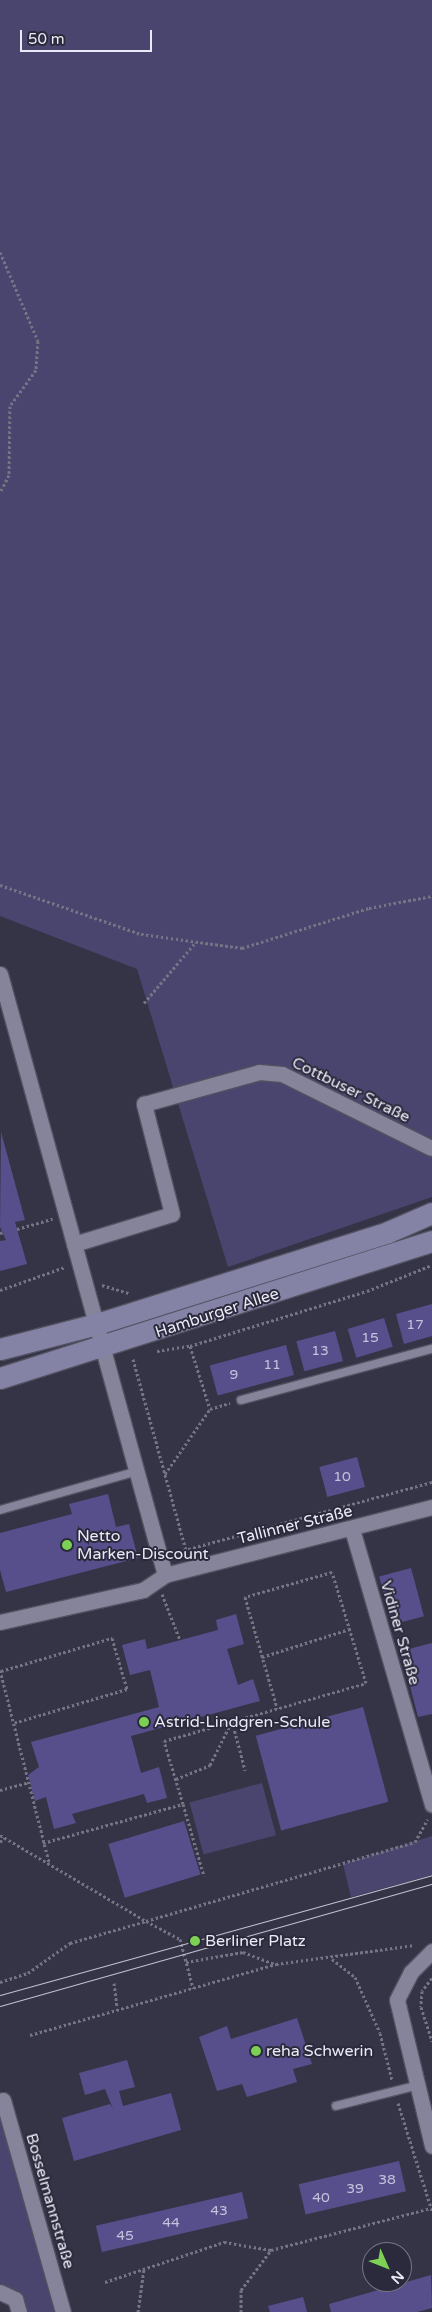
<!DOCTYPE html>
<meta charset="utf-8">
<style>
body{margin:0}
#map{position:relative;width:432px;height:2312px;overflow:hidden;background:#353446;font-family:"Varela Round",sans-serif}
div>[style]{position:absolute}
.green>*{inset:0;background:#49456f;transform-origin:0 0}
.building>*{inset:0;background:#564f8c;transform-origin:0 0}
.path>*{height:3px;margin-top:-1.5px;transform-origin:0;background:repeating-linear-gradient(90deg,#757484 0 2.5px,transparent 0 5px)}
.roads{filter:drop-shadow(1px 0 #525160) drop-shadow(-1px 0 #525160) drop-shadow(0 1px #525160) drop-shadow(0 -1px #525160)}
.lane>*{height:8px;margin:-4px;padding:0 4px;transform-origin:4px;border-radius:4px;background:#85849a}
.street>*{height:15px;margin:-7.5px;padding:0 7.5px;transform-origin:7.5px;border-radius:7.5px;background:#85849a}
.secondary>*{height:21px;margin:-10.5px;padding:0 10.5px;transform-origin:10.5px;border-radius:10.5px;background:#8482a5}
.tram>*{height:1px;margin:-0.5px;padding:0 0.5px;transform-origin:0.5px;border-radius:0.5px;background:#c2c1cf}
.dots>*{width:14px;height:14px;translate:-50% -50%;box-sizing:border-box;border:2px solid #2b2a3c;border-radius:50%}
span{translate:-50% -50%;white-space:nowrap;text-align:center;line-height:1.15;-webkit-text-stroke:4px #2b2a3c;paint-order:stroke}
.number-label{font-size:14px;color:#c5c2db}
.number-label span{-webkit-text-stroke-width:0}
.street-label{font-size:16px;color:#eae9f5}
.poi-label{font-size:16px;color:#eae9f5}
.left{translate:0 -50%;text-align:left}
.north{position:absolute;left:362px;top:2242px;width:50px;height:50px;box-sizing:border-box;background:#2b2a3c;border:1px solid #777686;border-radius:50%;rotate:134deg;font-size:14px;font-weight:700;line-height:20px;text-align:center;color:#eae9f5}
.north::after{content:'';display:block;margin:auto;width:18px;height:22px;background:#7cd155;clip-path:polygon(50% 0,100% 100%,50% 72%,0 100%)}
.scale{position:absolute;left:20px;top:30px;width:132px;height:22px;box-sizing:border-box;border:2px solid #eae9f5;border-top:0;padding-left:6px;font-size:15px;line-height:18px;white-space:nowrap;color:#eae9f5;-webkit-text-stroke:4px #2b2a3c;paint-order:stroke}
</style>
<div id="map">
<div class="green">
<i style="clip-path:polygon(0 0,432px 0,432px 1197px,228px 1267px,137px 969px,0 916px)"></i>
<i style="left:262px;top:1783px;width:54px;height:75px;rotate:75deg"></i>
<i style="clip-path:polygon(432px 1836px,432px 1875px,351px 1897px,343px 1864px)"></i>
<i style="clip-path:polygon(0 2098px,63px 2312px,19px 2312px,0 2292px)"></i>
</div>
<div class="building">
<i style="clip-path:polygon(1px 1132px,25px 1220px,15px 1222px,27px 1264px,0 1271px,0 1241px,6px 1240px,0 1227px)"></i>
<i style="clip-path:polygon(432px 1304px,432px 1336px,404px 1344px,396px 1314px)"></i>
<i style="left:384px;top:1318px;width:30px;height:38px;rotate:73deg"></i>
<i style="left:335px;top:1331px;width:31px;height:40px;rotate:75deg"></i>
<i style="left:286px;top:1345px;width:31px;height:79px;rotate:75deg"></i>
<i style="left:357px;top:1457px;width:31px;height:39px;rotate:75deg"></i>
<i style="clip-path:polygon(108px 1494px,116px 1527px,129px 1524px,138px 1558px,6px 1592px,0 1570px,0 1533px,72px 1514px,69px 1504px)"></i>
<i style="left:411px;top:1568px;width:50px;height:33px;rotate:75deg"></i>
<i style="clip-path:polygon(236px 1614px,244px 1644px,227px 1649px,238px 1685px,253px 1679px,260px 1701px,131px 1736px,141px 1773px,159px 1767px,167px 1798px,147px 1803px,144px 1794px,72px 1814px,76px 1823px,54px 1829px,46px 1797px,35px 1801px,28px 1775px,39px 1767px,31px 1742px,159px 1707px,150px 1670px,130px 1675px,122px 1645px,145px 1639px,147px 1649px,218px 1630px,216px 1620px)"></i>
<i style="clip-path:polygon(432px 1643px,432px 1714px,418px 1717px,401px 1651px)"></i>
<i style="left:363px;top:1707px;width:98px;height:111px;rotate:75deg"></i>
<i style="left:184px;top:1821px;width:56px;height:79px;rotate:73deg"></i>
<i style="clip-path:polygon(297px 2018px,312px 2064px,293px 2069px,297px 2082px,247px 2097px,242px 2084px,217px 2091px,199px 2037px,227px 2026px,231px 2039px)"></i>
<i style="clip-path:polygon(127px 2060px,135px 2087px,119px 2091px,123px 2106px,171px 2093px,181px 2130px,74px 2161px,62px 2118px,110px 2104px,113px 2109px,105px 2089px,85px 2095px,79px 2073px)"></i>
<i style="left:399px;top:2161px;width:31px;height:103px;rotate:77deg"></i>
<i style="left:242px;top:2192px;width:27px;height:150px;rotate:77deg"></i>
<i style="clip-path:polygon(431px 2275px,432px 2308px,417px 2312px,331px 2312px,329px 2304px)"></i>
<i style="clip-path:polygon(303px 2297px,307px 2312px,270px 2312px,268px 2306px)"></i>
</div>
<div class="path">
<i style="left:0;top:252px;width:97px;rotate:66.9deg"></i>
<i style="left:38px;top:341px;width:29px;rotate:94deg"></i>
<i style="left:36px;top:370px;width:44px;rotate:125.8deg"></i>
<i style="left:10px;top:406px;width:69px;rotate:90.8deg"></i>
<i style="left:9px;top:475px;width:20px;rotate:117deg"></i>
<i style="left:0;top:885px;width:149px;rotate:19.2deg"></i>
<i style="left:141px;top:934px;width:102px;rotate:7.9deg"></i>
<i style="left:242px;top:948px;width:133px;rotate:-17.5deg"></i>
<i style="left:369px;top:908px;width:64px;rotate:-10.8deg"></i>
<i style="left:144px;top:1003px;width:80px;rotate:-49.6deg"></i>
<i style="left:17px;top:1229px;width:37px;rotate:-16deg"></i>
<i style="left:0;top:1233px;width:4px;rotate:-14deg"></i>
<i style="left:102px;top:1285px;width:28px;rotate:17deg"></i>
<i style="left:0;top:1290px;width:69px;rotate:-19.5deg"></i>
<i style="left:190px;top:1346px;width:66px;rotate:72.4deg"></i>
<i style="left:157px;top:1351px;width:33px;rotate:-9deg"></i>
<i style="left:190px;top:1346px;width:185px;rotate:-17.3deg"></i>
<i style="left:367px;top:1291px;width:70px;rotate:-21.8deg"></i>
<i style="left:133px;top:1359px;width:198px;rotate:74.5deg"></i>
<i style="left:165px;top:1474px;width:79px;rotate:-55.3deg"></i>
<i style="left:210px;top:1409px;width:21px;rotate:-17deg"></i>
<i style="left:174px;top:1553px;width:268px;rotate:-15.4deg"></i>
<i style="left:162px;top:1594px;width:49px;rotate:68.6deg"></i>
<i style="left:262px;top:1657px;width:92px;rotate:-17.7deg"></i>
<i style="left:0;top:1670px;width:198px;rotate:75.7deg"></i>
<i style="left:1px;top:1671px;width:116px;rotate:-16.6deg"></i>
<i style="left:112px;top:1638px;width:53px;rotate:73.6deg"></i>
<i style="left:127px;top:1689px;width:118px;rotate:163.3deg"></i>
<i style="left:176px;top:1779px;width:37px;rotate:-22deg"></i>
<i style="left:210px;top:1765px;width:49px;rotate:-63.4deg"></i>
<i style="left:232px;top:1721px;width:51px;rotate:75.1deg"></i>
<i style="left:0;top:1790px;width:28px;rotate:-15deg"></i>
<i style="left:183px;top:1804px;width:75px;rotate:73.7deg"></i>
<i style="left:0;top:1835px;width:169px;rotate:30.5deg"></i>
<i style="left:146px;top:1921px;width:280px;rotate:-16.4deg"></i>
<i style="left:415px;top:1842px;width:26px;rotate:-61deg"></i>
<i style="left:0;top:1842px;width:6px;rotate:-51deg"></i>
<i style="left:43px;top:1843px;width:145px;rotate:-15.6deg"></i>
<i style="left:183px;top:1804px;width:66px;rotate:-106.8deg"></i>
<i style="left:164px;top:1741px;width:210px;rotate:-16deg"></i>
<i style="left:366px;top:1683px;width:116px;rotate:-107deg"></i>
<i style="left:332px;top:1572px;width:91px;rotate:164deg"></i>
<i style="left:245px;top:1597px;width:116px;rotate:73.9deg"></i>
<i style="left:332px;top:1959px;width:29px;rotate:38deg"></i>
<i style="left:355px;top:1977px;width:61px;rotate:65.9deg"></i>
<i style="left:380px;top:2033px;width:49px;rotate:75.7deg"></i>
<i style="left:186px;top:1962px;width:58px;rotate:-10deg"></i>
<i style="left:243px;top:1952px;width:34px;rotate:21deg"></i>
<i style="left:432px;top:1978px;width:16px;rotate:128deg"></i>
<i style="left:422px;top:1991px;width:16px;rotate:94deg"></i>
<i style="left:421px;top:2007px;width:36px;rotate:72deg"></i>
<i style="left:0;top:1982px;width:29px;rotate:-18deg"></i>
<i style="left:28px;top:1973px;width:52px;rotate:-35.5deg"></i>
<i style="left:70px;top:1943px;width:79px;rotate:-16.1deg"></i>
<i style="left:146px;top:1921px;width:38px;rotate:28deg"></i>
<i style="left:180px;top:1939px;width:51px;rotate:75.1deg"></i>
<i style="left:114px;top:1983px;width:24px;rotate:83deg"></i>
<i style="left:30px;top:2035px;width:256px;rotate:-16.1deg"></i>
<i style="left:276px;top:1964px;width:140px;rotate:-7.8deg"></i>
<i style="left:398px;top:2103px;width:113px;rotate:72.5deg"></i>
<i style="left:105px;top:2282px;width:126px;rotate:-18.6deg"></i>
<i style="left:224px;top:2242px;width:48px;rotate:9.7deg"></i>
<i style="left:271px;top:2250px;width:165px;rotate:-14.7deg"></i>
<i style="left:138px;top:2312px;width:43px;rotate:-82.1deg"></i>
<i style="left:241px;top:2312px;width:22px;rotate:-90deg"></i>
<i style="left:241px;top:2290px;width:50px;rotate:-53.1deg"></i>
</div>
<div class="roads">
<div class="lane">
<i style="left:241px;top:1400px;width:198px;rotate:-15deg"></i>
<i style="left:0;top:1510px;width:143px;rotate:-15.8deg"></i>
<i style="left:336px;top:2106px;width:81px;rotate:-14.2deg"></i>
</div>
<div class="street">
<i style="left:0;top:974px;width:623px;rotate:74.65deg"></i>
<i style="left:74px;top:1244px;width:102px;rotate:-17deg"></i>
<i style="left:172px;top:1214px;width:114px;rotate:-104.3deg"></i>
<i style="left:144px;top:1104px;width:119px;rotate:-15.5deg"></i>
<i style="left:259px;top:1072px;width:23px;rotate:5deg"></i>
<i style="left:282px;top:1074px;width:166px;rotate:26.4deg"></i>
<i style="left:352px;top:1529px;width:287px;rotate:73.8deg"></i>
<i style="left:0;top:1622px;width:147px;rotate:-12.6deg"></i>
<i style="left:143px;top:1590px;width:27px;rotate:-34deg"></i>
<i style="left:165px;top:1575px;width:276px;rotate:-14.3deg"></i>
<i style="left:432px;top:1951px;width:30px;rotate:135deg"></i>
<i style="left:411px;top:1972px;width:31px;rotate:117deg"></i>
<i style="left:397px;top:2000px;width:150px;rotate:76.5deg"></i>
<i style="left:3px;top:2100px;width:220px;rotate:74.2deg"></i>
<i style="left:0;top:2292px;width:17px;rotate:25deg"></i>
<i style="left:15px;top:2299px;width:14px;rotate:73deg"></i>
</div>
<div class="secondary">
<i style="left:0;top:1349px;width:100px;rotate:-14.5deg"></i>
<i style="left:97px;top:1324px;width:305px;rotate:-17.5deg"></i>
<i style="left:388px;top:1232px;width:48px;rotate:-23.4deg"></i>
<i style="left:0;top:1378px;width:453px;rotate:-17.6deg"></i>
</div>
</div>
<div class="tram">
<i style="left:0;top:1995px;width:448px;rotate:-15.5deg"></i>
<i style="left:0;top:2006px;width:449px;rotate:-15.8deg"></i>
</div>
<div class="dots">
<i style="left:67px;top:1545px;background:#7cd155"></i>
<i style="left:144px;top:1722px;background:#7cd155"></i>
<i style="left:195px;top:1941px;background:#7cd155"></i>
<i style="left:256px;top:2051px;background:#7cd155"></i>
</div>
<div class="number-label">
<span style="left:415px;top:1325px">17</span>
<span style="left:370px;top:1338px">15</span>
<span style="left:320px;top:1351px">13</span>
<span style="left:272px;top:1365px">11</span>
<span style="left:234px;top:1375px">9</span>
<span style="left:342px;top:1477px">10</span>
<span style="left:387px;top:2180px">38</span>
<span style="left:355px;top:2189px">39</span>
<span style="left:321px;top:2198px">40</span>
<span style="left:219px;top:2211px">43</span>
<span style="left:171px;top:2223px">44</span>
<span style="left:125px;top:2236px">45</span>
</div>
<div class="street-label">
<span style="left:351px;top:1090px;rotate:26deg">Cottbuser Straße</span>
<span style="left:217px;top:1313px;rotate:-18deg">Hamburger Allee</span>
<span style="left:295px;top:1525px;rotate:-14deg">Tallinner Straße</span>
<span style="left:400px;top:1633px;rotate:74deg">Vidiner Straße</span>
<span style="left:50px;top:2201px;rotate:74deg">Bosselmannstraße</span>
</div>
<div class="poi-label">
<span class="left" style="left:77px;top:1545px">Netto<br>Marken-Discount</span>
<span class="left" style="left:154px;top:1722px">Astrid-Lindgren-Schule</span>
<span class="left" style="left:205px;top:1941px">Berliner Platz</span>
<span class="left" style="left:266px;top:2051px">reha Schwerin</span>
</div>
<div class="north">N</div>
<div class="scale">50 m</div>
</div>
